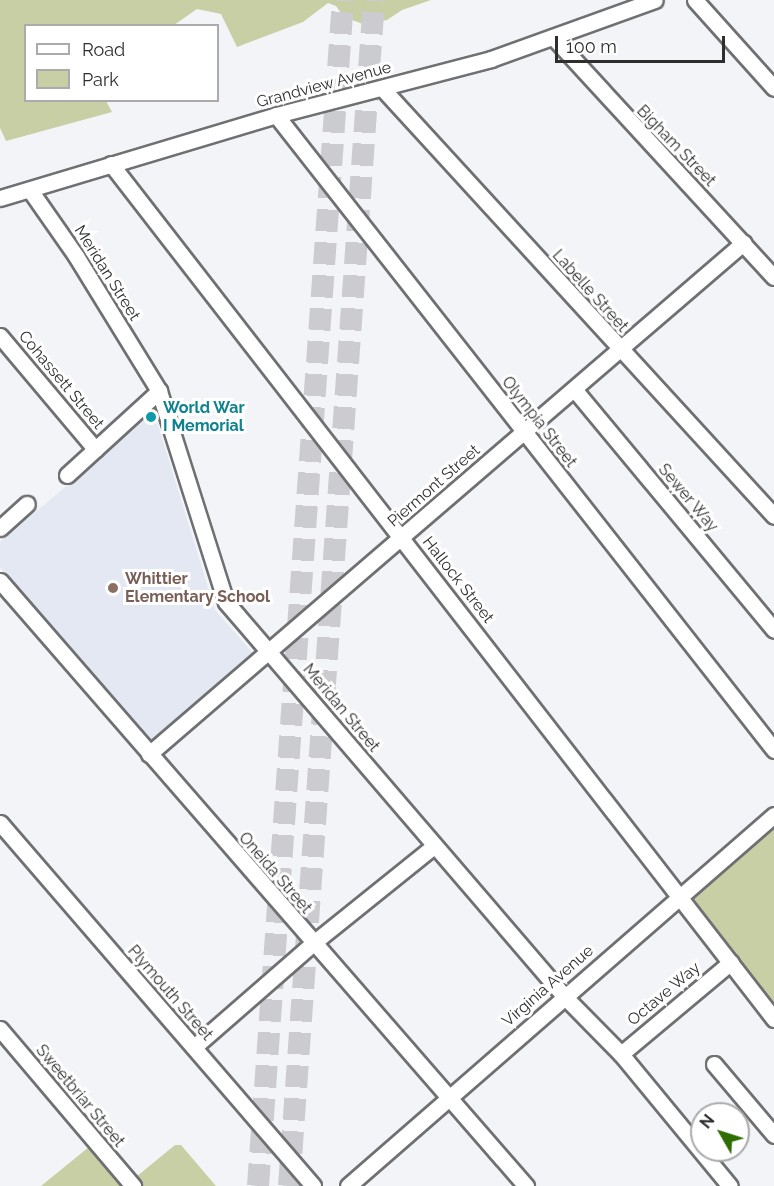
<!DOCTYPE html>
<style>
body{margin:0}
#map{position:relative;width:774px;height:1186px;overflow:hidden;background:#f3f4f8;font-family:Raleway,sans-serif}
div>[style]{position:absolute}
.built>*{inset:0;background:#e3e8f2}
.green>*{inset:0;background:#c8cfa4}
.highway-tunnel>*{height:22px;margin-top:-11px;transform-origin:0;background:repeating-linear-gradient(90deg,#ccccd0 0 22px,transparent 0 33px)}
.roads{filter:drop-shadow(2px 0 #6e7072) drop-shadow(-2px 0 #6e7072) drop-shadow(0 2px #6e7072) drop-shadow(0 -2px #6e7072)}
.minor>*{height:15px;margin:-7.5px;padding:0 7.5px;transform-origin:7.5px;border-radius:7.5px;background:#fff}
.dots>*{width:16px;height:16px;translate:-50% -50%;box-sizing:border-box;border:3px solid #fff;border-radius:50%}
span{translate:-50% -50%;white-space:nowrap;text-align:center;line-height:1.15;-webkit-text-stroke:6px #fff;paint-order:stroke}
.street-label{font-size:16px;color:#2e2e2f}
.culture-label{font-size:16px;color:#0d838f;font-weight:700}
.left{translate:0 -50%;text-align:left}
.education-label{font-size:16px;color:#785e54;font-weight:700}
.legend{position:absolute;left:24px;top:24px;width:195px;height:78px;box-sizing:border-box;background:#fff;border:2px solid #ababac;margin:0;padding:8px 10px;list-style:none;font-size:18px;color:#2e2e2f}
.legend li{display:flex;align-items:center;gap:12px;height:30px}
.legend b{width:30px;border:2px solid #ababac}
.north{position:absolute;left:690px;top:1102px;width:60px;height:60px;box-sizing:border-box;background:#fff;border:2px solid #ababac;border-radius:50%;rotate:309deg;font-size:16px;font-weight:700;line-height:24px;text-align:center;color:#2e2e2f}
.north::after{content:'';display:block;margin:auto;width:21px;height:27px;background:#2d6d01;clip-path:polygon(50% 0,100% 100%,50% 72%,0 100%)}
.scale{position:absolute;left:555px;top:36px;width:170px;height:27px;box-sizing:border-box;border:3px solid #2e2e2f;border-top:0;padding-left:8px;font-size:18px;line-height:21px;white-space:nowrap;color:#2e2e2f;-webkit-text-stroke:4px #fff;paint-order:stroke}
</style>
<div id="map">
<div class="built">
<i style="clip-path:polygon(154px 412px,215px 610px,254px 654px,152px 743px,0 567px,0 542px)"></i>
</div>
<div class="green">
<i style="clip-path:polygon(0 0,431px 0,402px 10px,387px 20px,363px 24px,344px 17px,336px 6px,328px 3px,303px 22px,237px 47px,221px 14px,197px 9px,174px 25px,26px 26px,26px 100px,106px 101px,112px 112px,6px 141px,0 128px)"></i>
<i style="clip-path:polygon(774px 828px,774px 1006px,692px 898px)"></i>
<i style="clip-path:polygon(100px 1138px,136px 1177px,175px 1145px,181px 1145px,216px 1186px,41px 1186px)"></i>
</div>
<div class="highway-tunnel">
<i style="left:258px;top:1186px;width:1189px;rotate:-85.9deg"></i>
<i style="left:289px;top:1186px;width:1189px;rotate:-85.9deg"></i>
</div>
<div class="roads">
<div class="minor">
<i style="left:695px;top:0;width:118px;rotate:48.1deg"></i>
<i style="left:553px;top:37px;width:326px;rotate:47.4deg"></i>
<i style="left:382px;top:88px;width:580px;rotate:47.51deg"></i>
<i style="left:276px;top:115px;width:807px;rotate:51.89deg"></i>
<i style="left:111px;top:164px;width:1082px;rotate:52.21deg"></i>
<i style="left:30px;top:190px;width:80px;rotate:55.1deg"></i>
<i style="left:76px;top:256px;width:158px;rotate:58.4deg"></i>
<i style="left:159px;top:391px;width:221px;rotate:72.4deg"></i>
<i style="left:226px;top:602px;width:519px;rotate:49.37deg"></i>
<i style="left:564px;top:996px;width:81px;rotate:45.5deg"></i>
<i style="left:621px;top:1054px;width:171px;rotate:50.5deg"></i>
<i style="left:0;top:198px;width:288px;rotate:-16.7deg"></i>
<i style="left:276px;top:115px;width:222px;rotate:-14.6deg"></i>
<i style="left:491px;top:59px;width:174px;rotate:-19.8deg"></i>
<i style="left:0;top:336px;width:148px;rotate:49.9deg"></i>
<i style="left:574px;top:389px;width:313px;rotate:50.3deg"></i>
<i style="left:67px;top:475px;width:125px;rotate:-42.4deg"></i>
<i style="left:0;top:528px;width:36px;rotate:-42deg"></i>
<i style="left:0;top:581px;width:802px;rotate:49deg"></i>
<i style="left:149px;top:754px;width:784px;rotate:-40.7deg"></i>
<i style="left:0;top:823px;width:479px;rotate:49.2deg"></i>
<i style="left:0;top:1029px;width:206px;rotate:49.7deg"></i>
<i style="left:194px;top:1047px;width:157px;rotate:-41.1deg"></i>
<i style="left:312px;top:944px;width:156px;rotate:-38.8deg"></i>
<i style="left:621px;top:1054px;width:143px;rotate:-39.9deg"></i>
<i style="left:714px;top:1064px;width:93px;rotate:49.8deg"></i>
<i style="left:348px;top:1186px;width:565px;rotate:-41.05deg"></i>
</div>
</div>
<div class="dots">
<i style="left:151px;top:417px;background:#0f9aa8"></i>
<i style="left:113px;top:588px;background:#8d6e63"></i>
</div>
<div class="street-label">
<span style="left:324px;top:85px;rotate:-15deg">Grandview Avenue</span>
<span style="left:676px;top:146px;rotate:46deg">Bigham Street</span>
<span style="left:107px;top:273px;rotate:58deg">Meridan Street</span>
<span style="left:590px;top:291px;rotate:48deg">Labelle Street</span>
<span style="left:61px;top:380px;rotate:50deg">Cohassett Street</span>
<span style="left:539px;top:422px;rotate:52deg">Olympia Street</span>
<span style="left:434px;top:486px;rotate:-41deg">Piermont Street</span>
<span style="left:688px;top:498px;rotate:50deg">Sewer Way</span>
<span style="left:458px;top:580px;rotate:52deg">Hallock Street</span>
<span style="left:341px;top:708px;rotate:50deg">Meridan Street</span>
<span style="left:275px;top:873px;rotate:49deg">Oneida Street</span>
<span style="left:548px;top:986px;rotate:-41deg">Virginia Avenue</span>
<span style="left:170px;top:993px;rotate:49deg">Plymouth Street</span>
<span style="left:664px;top:994px;rotate:-40deg">Octave Way</span>
<span style="left:80px;top:1096px;rotate:50deg">Sweetbriar Street</span>
</div>
<div class="culture-label">
<span class="left" style="left:163px;top:417px">World War<br>I Memorial</span>
</div>
<div class="education-label">
<span class="left" style="left:125px;top:588px">Whittier<br>Elementary School</span>
</div>
<ul class="legend">
<li><b style="height:8px;background:#fff"></b>Road</li>
<li><b style="height:16px;background:#c8cfa4"></b>Park</li>
</ul>
<div class="north">N</div>
<div class="scale">100 m</div>
</div>
